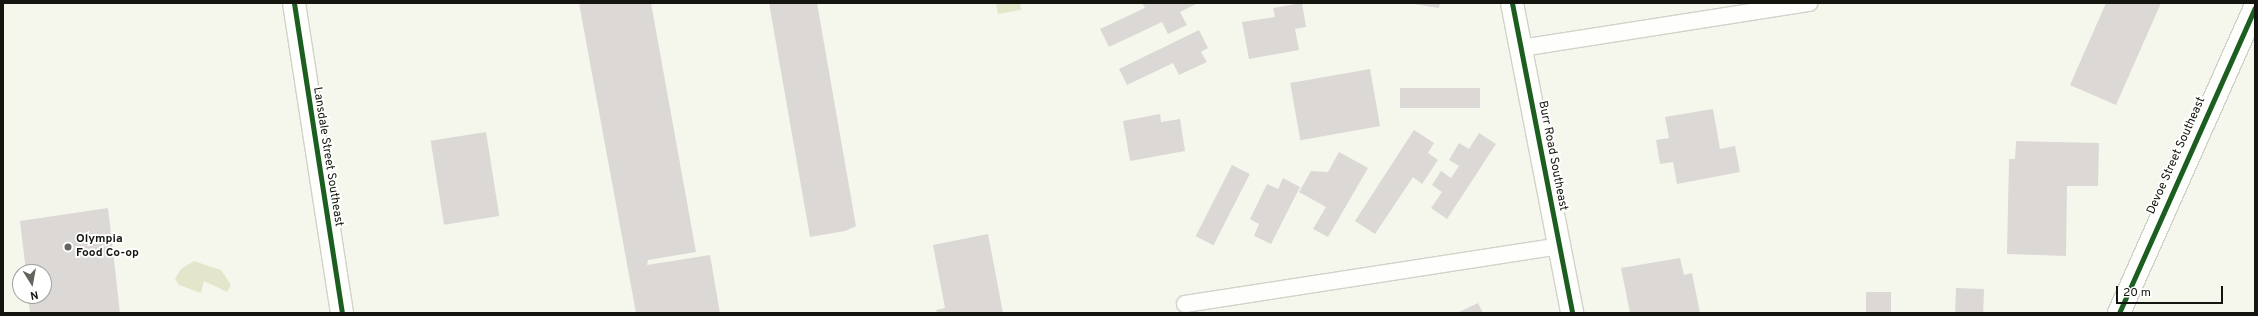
<!DOCTYPE html>
<style>
body{margin:0}
#map{position:relative;width:2258px;height:316px;overflow:hidden;background:#f6f7ec;font-family:Overpass,sans-serif}
div>[style]{position:absolute}
.green>*{inset:0;background:#e4e6cc}
.building>*{inset:0;background:#dbd8d5;transform-origin:0 0}
.roads{filter:drop-shadow(1px 0 #d1d2c9) drop-shadow(-1px 0 #d1d2c9) drop-shadow(0 1px #d1d2c9) drop-shadow(0 -1px #d1d2c9)}
.service>*{height:16px;margin:-8px;padding:0 8px;transform-origin:8px;border-radius:8px;background:#fefefc}
.minor>*{height:22px;margin:-11px;padding:0 11px;transform-origin:11px;border-radius:11px;background:#fefefc}
.cycleway>*{height:5px;margin:-2.5px;padding:0 2.5px;transform-origin:2.5px;border-radius:2.5px;background:#1b5e20}
.dots>*{width:11px;height:11px;translate:-50% -50%;box-sizing:border-box;border:2px solid #fff;border-radius:50%}
span{translate:-50% -50%;white-space:nowrap;text-align:center;line-height:1.15;-webkit-text-stroke:3.5px #fff;paint-order:stroke}
.street-label{font-size:12px;color:#14150e}
.poi-label{font-size:12px;color:#14150e;font-weight:700}
.left{translate:0 -50%;text-align:left}
.frame{position:absolute;inset:0;border:4px solid #14150e;pointer-events:none}
.north{position:absolute;left:12px;top:264px;width:40px;height:40px;box-sizing:border-box;background:#fff;border:1px solid #a1a19f;border-radius:50%;rotate:169deg;font-size:11px;font-weight:700;line-height:16px;text-align:center;color:#14150e}
.north::after{content:'';display:block;margin:auto;width:14px;height:18px;background:#63645c;clip-path:polygon(50% 0,100% 100%,50% 72%,0 100%)}
.scale{position:absolute;left:2116px;top:286px;width:107px;height:18px;box-sizing:border-box;border:2px solid #14150e;border-top:0;padding-left:5px;font-size:12px;line-height:14px;white-space:nowrap;color:#14150e;-webkit-text-stroke:3px #fff;paint-order:stroke}
</style>
<div id="map">
<div class="green">
<i style="clip-path:polygon(996px 3px,1020px 3px,1021px 10px,998px 14px)"></i>
<i style="clip-path:polygon(194px 261px,221px 270px,231px 285px,227px 292px,204px 281px,201px 293px,179px 285px,175px 279px,181px 269px)"></i>
</div>
<div class="building">
<i style="clip-path:polygon(579px 3px,651px 3px,696px 252px,648px 260px,647px 265px,710px 255px,720px 313px,636px 313px)"></i>
<i style="clip-path:polygon(769px 3px,817px 3px,856px 226px,845px 231px,810px 237px)"></i>
<i style="clip-path:polygon(1142px 3px,1196px 4px,1180px 12px,1187px 25px,1168px 34px,1162px 22px,1109px 47px,1100px 29px,1145px 8px)"></i>
<i style="clip-path:polygon(1302px 3px,1306px 27px,1295px 29px,1299px 50px,1249px 59px,1242px 22px,1275px 17px,1273px 8px)"></i>
<i style="clip-path:polygon(1407px 3px,1440px 3px,1439px 8px)"></i>
<i style="clip-path:polygon(2106px 3px,2161px 3px,2116px 105px,2070px 85px)"></i>
<i style="clip-path:polygon(1199px 30px,1208px 48px,1201px 52px,1207px 62px,1179px 75px,1173px 63px,1127px 85px,1119px 69px)"></i>
<i style="left:1370px;top:69px;width:58px;height:81px;rotate:80deg"></i>
<i style="left:1400px;top:88px;width:80px;height:20px"></i>
<i style="clip-path:polygon(1713px 109px,1720px 149px,1735px 146px,1740px 172px,1677px 184px,1673px 162px,1660px 164px,1656px 140px,1669px 138px,1665px 117px)"></i>
<i style="clip-path:polygon(1160px 114px,1161px 122px,1180px 119px,1185px 151px,1130px 161px,1123px 121px)"></i>
<i style="clip-path:polygon(1414px 130px,1434px 143px,1428px 153px,1438px 160px,1422px 184px,1413px 177px,1375px 234px,1355px 221px)"></i>
<i style="left:486px;top:132px;width:85px;height:56px;rotate:81deg"></i>
<i style="clip-path:polygon(1479px 133px,1496px 144px,1447px 219px,1431px 208px,1442px 192px,1432px 185px,1441px 171px,1451px 178px,1459px 166px,1449px 160px,1459px 143px,1469px 149px)"></i>
<i style="clip-path:polygon(2016px 141px,2099px 143px,2098px 186px,2067px 186px,2066px 256px,2007px 254px,2009px 159px,2015px 159px)"></i>
<i style="clip-path:polygon(1339px 152px,1368px 168px,1328px 237px,1313px 229px,1326px 207px,1299px 192px,1311px 171px,1328px 172px)"></i>
<i style="left:1232px;top:165px;width:20px;height:80px;rotate:27deg"></i>
<i style="clip-path:polygon(1283px 178px,1300px 187px,1271px 244px,1254px 236px,1259px 224px,1250px 219px,1267px 184px,1278px 189px)"></i>
<i style="clip-path:polygon(108px 208px,120px 313px,30px 313px,28px 296px,44px 296px,44px 272px,26px 272px,20px 221px)"></i>
<i style="clip-path:polygon(988px 234px,1003px 313px,937px 313px,936px 310px,945px 308px,933px 245px)"></i>
<i style="clip-path:polygon(1680px 258px,1684px 275px,1692px 273px,1700px 313px,1630px 313px,1621px 268px)"></i>
<i style="left:1956px;top:288px;width:28px;height:25px;rotate:2deg"></i>
<i style="left:1866px;top:292px;width:25px;height:21px"></i>
<i style="clip-path:polygon(1478px 303px,1483px 313px,1457px 313px)"></i>
</div>
<div class="roads">
<div class="service">
<i style="left:1521px;top:48px;width:292px;rotate:-8.9deg"></i>
<i style="left:1185px;top:304px;width:379px;rotate:-8.8deg"></i>
</div>
<div class="minor">
<i style="left:294px;top:3px;width:314px;rotate:81.2deg"></i>
<i style="left:1512px;top:3px;width:316px;rotate:79deg"></i>
<i style="left:2119px;top:313px;width:334px;rotate:-66deg"></i>
</div>
</div>
<div class="cycleway">
<i style="left:294px;top:3px;width:314px;rotate:81.2deg"></i>
<i style="left:1512px;top:3px;width:316px;rotate:79deg"></i>
<i style="left:2119px;top:313px;width:334px;rotate:-66deg"></i>
</div>
<div class="dots">
<i style="left:68px;top:247px;background:#63645c"></i>
</div>
<div class="street-label">
<span style="left:1552px;top:156px;rotate:79deg">Burr Road Southeast</span>
<span style="left:2177px;top:156px;rotate:-66deg">Devoe Street Southeast</span>
<span style="left:327px;top:157px;rotate:81deg">Lansdale Street Southeast</span>
</div>
<div class="poi-label">
<span class="left" style="left:76px;top:247px">Olympia<br>Food Co-op</span>
</div>
<div class="frame"></div>
<div class="north">N</div>
<div class="scale">20 m</div>
</div>
